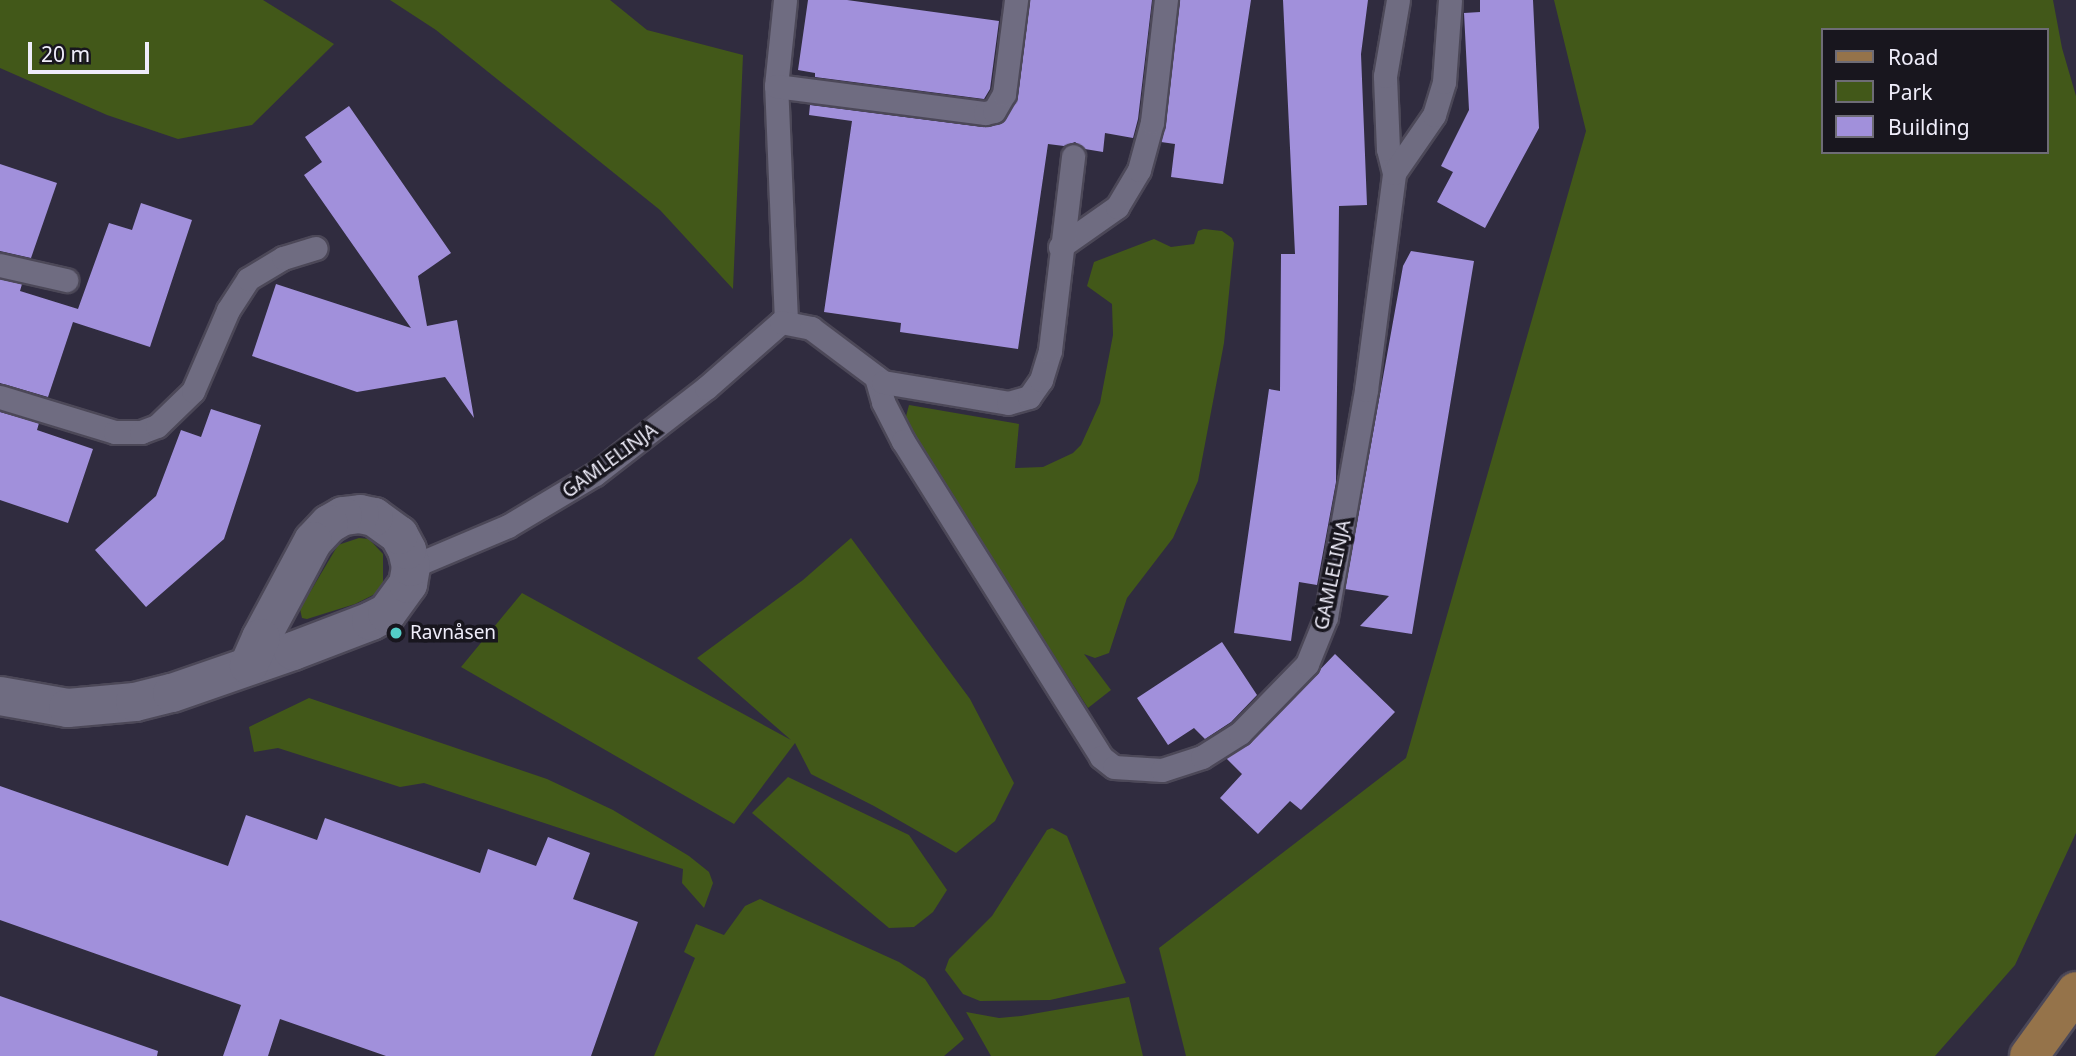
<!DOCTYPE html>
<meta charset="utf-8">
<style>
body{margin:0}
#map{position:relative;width:2076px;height:1056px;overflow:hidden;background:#302c3f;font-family:"Noto Sans",sans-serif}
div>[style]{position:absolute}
.green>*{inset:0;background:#425819}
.building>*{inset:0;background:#a190db}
.roads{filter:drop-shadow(2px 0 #4c4858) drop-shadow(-2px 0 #4c4858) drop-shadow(0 2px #4c4858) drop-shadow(0 -2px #4c4858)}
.lane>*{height:23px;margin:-11.5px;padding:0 11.5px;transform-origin:11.5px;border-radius:11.5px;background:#6f6c81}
.street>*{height:38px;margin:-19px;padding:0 19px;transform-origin:19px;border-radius:19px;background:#6f6c81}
.primary>*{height:38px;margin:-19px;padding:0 19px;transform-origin:19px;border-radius:19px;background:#95734a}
.dots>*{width:19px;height:19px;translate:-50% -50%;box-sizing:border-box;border:4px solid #18161e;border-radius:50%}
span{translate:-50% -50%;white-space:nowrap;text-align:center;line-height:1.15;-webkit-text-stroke:7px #18161e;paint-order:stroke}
.street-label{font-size:19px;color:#efedfa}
.poi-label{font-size:19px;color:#efedfa}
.left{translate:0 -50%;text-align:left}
.legend{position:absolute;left:1821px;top:28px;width:228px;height:126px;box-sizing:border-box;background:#18161e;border:2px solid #6e6c76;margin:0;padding:9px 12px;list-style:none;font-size:21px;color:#efedfa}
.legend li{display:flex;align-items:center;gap:14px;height:35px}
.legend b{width:35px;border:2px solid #6e6c76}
.scale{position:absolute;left:28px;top:42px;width:121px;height:32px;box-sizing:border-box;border:4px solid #efedfa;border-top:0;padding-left:9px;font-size:21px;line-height:24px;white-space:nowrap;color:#efedfa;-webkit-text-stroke:5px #18161e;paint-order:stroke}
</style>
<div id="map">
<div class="green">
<i style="clip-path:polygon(0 0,263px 0,334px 44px,252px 125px,178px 139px,107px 115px,0 68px)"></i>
<i style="clip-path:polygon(390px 0,610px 0,647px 30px,743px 55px,733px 289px,660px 210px,436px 30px)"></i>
<i style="clip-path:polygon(evenodd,1554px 0,2053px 0,2062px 48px,2076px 96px,2076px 833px,2015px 965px,1935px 1056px,1186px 1056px,1159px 948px,1406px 758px,1586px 131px,1554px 0,1822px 30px,2046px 30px,2046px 152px,1822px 152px,1822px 30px)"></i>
<i style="clip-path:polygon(1204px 229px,1222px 231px,1232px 238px,1234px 243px,1224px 343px,1198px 481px,1173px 538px,1127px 598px,1109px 653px,1095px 658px,1084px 654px,1111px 690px,1088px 708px,904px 424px,909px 405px,1019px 424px,1015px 468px,1043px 467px,1073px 453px,1081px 445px,1100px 403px,1113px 335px,1112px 304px,1087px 286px,1094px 262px,1154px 239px,1171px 247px,1194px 244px,1198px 231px)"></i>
<i style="clip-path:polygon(359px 538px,369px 539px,383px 554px,383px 584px,375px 594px,355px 604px,307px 619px,302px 618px,300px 609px,338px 545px)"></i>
<i style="clip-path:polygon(851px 538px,970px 699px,1014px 783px,995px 821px,956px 853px,874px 806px,811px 774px,795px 743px,734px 824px,461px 667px,522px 593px,791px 740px,697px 658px,803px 580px)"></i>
<i style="clip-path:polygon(309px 698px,547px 779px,613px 810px,689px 856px,709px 872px,713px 883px,704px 908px,682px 883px,683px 869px,424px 783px,400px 787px,278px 748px,254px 752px,249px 727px)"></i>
<i style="clip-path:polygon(788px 777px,909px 835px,947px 890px,933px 912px,914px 927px,889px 928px,752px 813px)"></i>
<i style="clip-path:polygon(1052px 828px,1067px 836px,1126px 983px,1050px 1000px,980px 1001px,963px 994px,945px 970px,949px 959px,992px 916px,1047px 830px)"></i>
<i style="clip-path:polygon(760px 899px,899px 962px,925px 979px,964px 1039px,944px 1056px,654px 1056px,695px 958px,684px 952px,696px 924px,724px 935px,745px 906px)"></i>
<i style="clip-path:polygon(1129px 997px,1143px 1056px,991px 1056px,966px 1012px,999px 1018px,1021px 1016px)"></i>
</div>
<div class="building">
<i style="clip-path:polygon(808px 0,847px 0,999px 21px,990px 89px,984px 99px,815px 77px,815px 73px,798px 70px)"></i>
<i style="clip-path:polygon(1030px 0,1152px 0,1138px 119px,1133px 138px,1105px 133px,1103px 152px,1085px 149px,1075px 142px,1064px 146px,1048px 144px,1018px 349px,900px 332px,901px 323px,824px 312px,852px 121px,809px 115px,810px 105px,983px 127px,1002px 123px,1018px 96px)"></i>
<i style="clip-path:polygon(1180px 0,1251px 0,1223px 184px,1171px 177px,1175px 144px,1161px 142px)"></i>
<i style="clip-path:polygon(1283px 0,1368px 0,1361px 54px,1367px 205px,1339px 206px,1336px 482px,1317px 585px,1299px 582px,1291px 641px,1234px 633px,1269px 389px,1280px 391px,1281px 254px,1295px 254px)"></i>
<i style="clip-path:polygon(1480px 0,1533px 0,1539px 128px,1485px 228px,1437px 202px,1453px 172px,1441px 166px,1469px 110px,1464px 13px,1480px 12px)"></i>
<i style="clip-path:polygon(349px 106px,451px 253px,418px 276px,427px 326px,457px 320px,474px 418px,445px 377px,357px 392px,252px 356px,276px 284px,411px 328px,304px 175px,322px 162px,305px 137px)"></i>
<i style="clip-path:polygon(0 164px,57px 183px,31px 258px,0 251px)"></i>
<i style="clip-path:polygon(141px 203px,192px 220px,150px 347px,73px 322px,48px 397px,0 383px,0 279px,22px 284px,20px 291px,78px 309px,74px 320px,109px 223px,132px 230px)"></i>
<i style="clip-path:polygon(1411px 251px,1474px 261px,1412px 634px,1360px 626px,1389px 596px,1345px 589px,1403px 266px)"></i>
<i style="clip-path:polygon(211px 409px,261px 425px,247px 469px,224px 539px,146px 607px,95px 550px,156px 496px,181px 430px,201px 437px)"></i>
<i style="clip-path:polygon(0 412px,39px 423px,37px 430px,93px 449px,68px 523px,0 500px)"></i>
<i style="clip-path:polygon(1222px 642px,1257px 695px,1231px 722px,1205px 739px,1194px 728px,1168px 745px,1137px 698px)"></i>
<i style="clip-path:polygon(1335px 654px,1395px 712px,1301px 810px,1290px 801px,1258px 834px,1220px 798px,1242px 774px,1226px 758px,1250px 743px)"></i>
<i style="clip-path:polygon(0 786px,228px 866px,246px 815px,317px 840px,325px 818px,480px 873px,488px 849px,536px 866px,548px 837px,590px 853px,573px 899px,638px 922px,591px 1056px,386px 1056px,280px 1019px,268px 1056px,223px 1056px,241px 1005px,0 920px)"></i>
<i style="clip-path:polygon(0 996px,158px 1051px,157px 1056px,0 1056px)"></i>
</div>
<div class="roads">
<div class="lane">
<i style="left:776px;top:86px;width:86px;rotate:-84deg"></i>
<i style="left:1394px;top:173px;width:25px;rotate:-104deg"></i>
<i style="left:1388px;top:149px;width:73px;rotate:-92.4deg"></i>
<i style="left:1385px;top:76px;width:77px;rotate:-80.3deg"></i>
<i style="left:1060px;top:247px;width:70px;rotate:-35.1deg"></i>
<i style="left:1117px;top:207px;width:43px;rotate:-59.3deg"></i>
<i style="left:1139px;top:170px;width:50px;rotate:-74.8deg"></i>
<i style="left:1152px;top:122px;width:123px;rotate:-83.5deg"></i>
<i style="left:0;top:265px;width:68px;rotate:12.8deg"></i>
<i style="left:786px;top:321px;width:235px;rotate:-92.4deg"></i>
<i style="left:776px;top:86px;width:211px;rotate:7.4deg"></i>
<i style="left:985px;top:113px;width:9px;rotate:-13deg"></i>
<i style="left:994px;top:111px;width:20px;rotate:-60deg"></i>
<i style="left:1004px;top:94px;width:95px;rotate:-82.7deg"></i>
<i style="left:876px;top:377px;width:26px;rotate:74deg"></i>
<i style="left:883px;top:402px;width:44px;rotate:62.9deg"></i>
<i style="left:903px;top:441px;width:373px;rotate:57.9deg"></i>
<i style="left:1101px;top:757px;width:16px;rotate:38deg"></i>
<i style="left:1114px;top:767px;width:48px;rotate:3.6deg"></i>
<i style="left:1162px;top:770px;width:42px;rotate:-18deg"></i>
<i style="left:1202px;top:757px;width:45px;rotate:-32.3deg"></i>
<i style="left:1240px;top:733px;width:96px;rotate:-45.8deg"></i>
<i style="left:1307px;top:664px;width:51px;rotate:-68deg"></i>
<i style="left:1326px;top:617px;width:230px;rotate:-80deg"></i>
<i style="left:1366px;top:390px;width:219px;rotate:-82.6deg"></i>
<i style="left:1394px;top:173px;width:70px;rotate:-55.4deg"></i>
<i style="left:1434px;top:115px;width:34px;rotate:-73deg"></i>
<i style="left:1444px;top:82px;width:82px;rotate:-85.8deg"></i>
<i style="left:0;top:397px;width:120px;rotate:16.9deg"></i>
<i style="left:115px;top:432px;width:26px"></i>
<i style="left:141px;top:432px;width:17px;rotate:-21deg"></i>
<i style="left:157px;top:426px;width:50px;rotate:-44.2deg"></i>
<i style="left:193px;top:391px;width:88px;rotate:-66.6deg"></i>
<i style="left:228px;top:310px;width:37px;rotate:-57deg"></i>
<i style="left:248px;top:279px;width:41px;rotate:-31deg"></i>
<i style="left:283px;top:258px;width:34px;rotate:-17deg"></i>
<i style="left:411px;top:567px;width:105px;rotate:-22.9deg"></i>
<i style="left:508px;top:526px;width:101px;rotate:-30.9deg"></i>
<i style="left:595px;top:474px;width:140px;rotate:-37.8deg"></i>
<i style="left:706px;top:388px;width:100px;rotate:-41.3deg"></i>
<i style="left:781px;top:322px;width:31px;rotate:11deg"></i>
<i style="left:811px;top:328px;width:90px;rotate:36.9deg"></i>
<i style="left:883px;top:382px;width:127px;rotate:9.5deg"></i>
<i style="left:1008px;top:403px;width:22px;rotate:-16deg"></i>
<i style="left:1029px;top:397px;width:21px;rotate:-55deg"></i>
<i style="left:1041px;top:380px;width:31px;rotate:-73deg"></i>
<i style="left:1050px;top:350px;width:195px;rotate:-83.2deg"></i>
</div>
<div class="street">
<i style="left:0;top:696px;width:69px;rotate:10deg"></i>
<i style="left:68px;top:708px;width:67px;rotate:-5.1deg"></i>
<i style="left:135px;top:702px;width:38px;rotate:-14deg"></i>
<i style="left:172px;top:693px;width:128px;rotate:-19.1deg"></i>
<i style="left:293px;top:651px;width:84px;rotate:-21deg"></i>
<i style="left:371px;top:621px;width:18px;rotate:-27deg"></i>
<i style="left:387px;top:613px;width:36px;rotate:-54deg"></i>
<i style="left:408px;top:584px;width:17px;rotate:-80deg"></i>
<i style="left:411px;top:567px;width:17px;rotate:-103deg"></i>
<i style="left:407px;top:550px;width:17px;rotate:-118deg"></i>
<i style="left:399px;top:535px;width:31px;rotate:-144deg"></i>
<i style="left:374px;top:517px;width:14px;rotate:-168deg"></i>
<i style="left:360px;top:514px;width:17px;rotate:173deg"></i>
<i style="left:343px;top:516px;width:16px;rotate:150deg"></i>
<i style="left:329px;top:524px;width:23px;rotate:133deg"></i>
<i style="left:313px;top:541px;width:110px;rotate:118.2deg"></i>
<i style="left:261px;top:638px;width:30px;rotate:114deg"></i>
</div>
<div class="primary">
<i style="left:2029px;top:1056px;width:80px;rotate:-54.1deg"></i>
</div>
</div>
<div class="dots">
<i style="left:396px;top:633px;background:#54cdc8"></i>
</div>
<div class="street-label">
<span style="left:610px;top:461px;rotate:-36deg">GAMLELINJA</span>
<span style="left:1333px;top:575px;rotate:-78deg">GAMLELINJA</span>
</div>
<div class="poi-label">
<span class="left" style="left:410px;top:633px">Ravnåsen</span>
</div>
<ul class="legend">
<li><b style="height:9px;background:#95734a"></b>Road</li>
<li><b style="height:19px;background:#425819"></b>Park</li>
<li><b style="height:19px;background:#a190db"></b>Building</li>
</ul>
<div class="scale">20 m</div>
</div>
